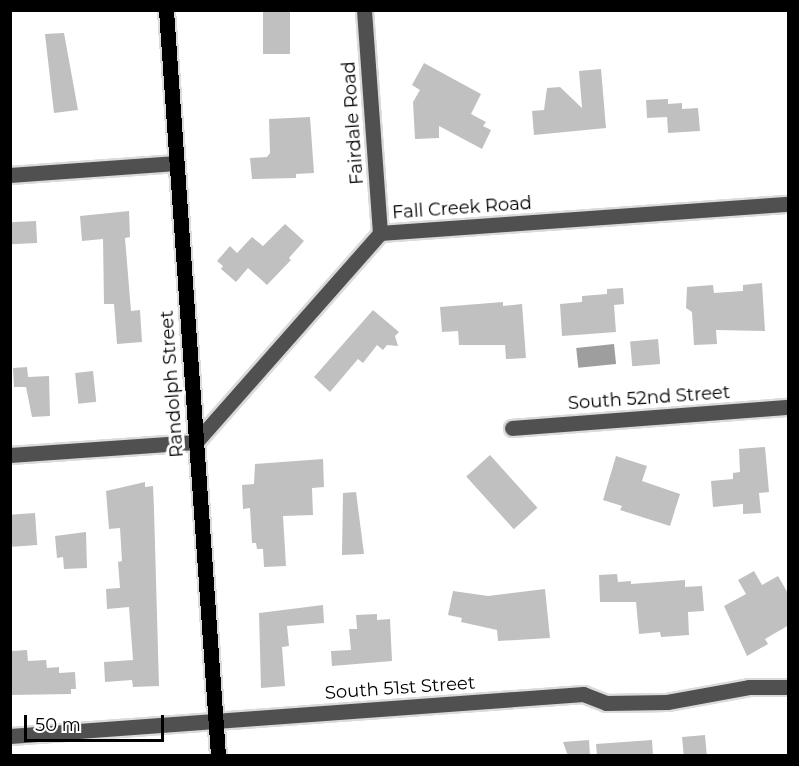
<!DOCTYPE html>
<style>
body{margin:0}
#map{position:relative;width:799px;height:766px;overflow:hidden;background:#fff;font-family:Montserrat,sans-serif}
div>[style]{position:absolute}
.water>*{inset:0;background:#9e9e9e;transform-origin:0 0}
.building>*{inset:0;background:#c0c0c0;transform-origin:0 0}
.roads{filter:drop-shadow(2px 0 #dbdbdb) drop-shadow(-2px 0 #dbdbdb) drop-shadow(0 2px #dbdbdb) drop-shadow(0 -2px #dbdbdb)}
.minor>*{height:15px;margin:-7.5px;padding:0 7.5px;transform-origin:7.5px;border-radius:7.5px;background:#505050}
.major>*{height:15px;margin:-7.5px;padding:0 7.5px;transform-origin:7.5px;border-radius:7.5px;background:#000}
span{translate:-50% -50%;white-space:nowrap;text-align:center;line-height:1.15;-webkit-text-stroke:6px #fff;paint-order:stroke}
.street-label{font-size:18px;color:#000}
.frame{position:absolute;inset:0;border:12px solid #000;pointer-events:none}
.scale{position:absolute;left:24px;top:715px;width:140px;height:27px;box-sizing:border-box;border:3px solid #000;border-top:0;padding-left:8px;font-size:18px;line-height:21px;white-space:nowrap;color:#000;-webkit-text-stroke:4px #fff;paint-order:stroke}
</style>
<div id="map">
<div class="water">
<i style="left:614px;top:344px;width:20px;height:38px;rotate:84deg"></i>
</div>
<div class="building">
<i style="left:263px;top:10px;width:27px;height:44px"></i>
<i style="clip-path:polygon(64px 33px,78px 110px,54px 113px,45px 34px)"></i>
<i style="clip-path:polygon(424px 63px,481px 94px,471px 114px,486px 122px,483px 126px,491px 130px,482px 149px,439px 126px,439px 138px,415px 139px,413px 102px,420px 90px,412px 85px)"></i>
<i style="clip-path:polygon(601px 69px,606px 128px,534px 135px,532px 111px,544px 110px,547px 88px,560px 87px,582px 108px,579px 71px)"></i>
<i style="clip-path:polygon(668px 99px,668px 104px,682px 103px,682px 109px,698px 108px,700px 131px,668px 133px,667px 117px,647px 118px,646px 100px)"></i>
<i style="clip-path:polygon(310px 117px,314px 173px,296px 174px,296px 178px,252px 179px,250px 158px,267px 157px,270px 153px,269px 119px)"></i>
<i style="clip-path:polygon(129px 211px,130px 237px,125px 238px,131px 311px,140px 310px,142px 342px,117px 344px,114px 304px,104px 304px,103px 239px,82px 241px,80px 216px)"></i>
<i style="left:36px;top:221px;width:22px;height:26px;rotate:87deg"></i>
<i style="clip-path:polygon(285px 224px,304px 241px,289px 258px,291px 260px,267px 285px,248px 268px,236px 282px,221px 269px,223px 266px,217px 261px,230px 246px,237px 253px,252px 237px,263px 246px)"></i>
<i style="clip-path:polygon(762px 283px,765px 331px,716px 330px,717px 344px,694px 345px,692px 312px,686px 308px,687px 287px,713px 285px,714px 293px,743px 291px,743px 285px)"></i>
<i style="clip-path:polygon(623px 288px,624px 304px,614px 305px,616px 332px,562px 336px,560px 304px,582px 302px,582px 296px,607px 294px,607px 289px)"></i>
<i style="clip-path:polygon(503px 302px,503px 306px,522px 304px,526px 358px,506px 359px,505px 345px,459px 345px,458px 331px,442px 332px,440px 307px)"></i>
<i style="clip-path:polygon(373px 310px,399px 332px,395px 336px,398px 346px,387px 345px,383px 350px,377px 345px,363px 363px,358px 359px,330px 392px,314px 377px)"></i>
<i style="left:658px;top:339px;width:25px;height:28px;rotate:85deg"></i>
<i style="clip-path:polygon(27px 367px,28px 377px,49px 376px,50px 416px,32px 417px,26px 387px,14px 387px,13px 368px)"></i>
<i style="left:93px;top:371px;width:31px;height:18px;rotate:84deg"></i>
<i style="clip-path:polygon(765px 447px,769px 492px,759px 493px,761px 513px,743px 514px,743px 504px,713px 507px,711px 481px,733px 479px,733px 473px,740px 472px,739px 449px)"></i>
<i style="left:490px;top:455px;width:71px;height:32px;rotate:48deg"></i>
<i style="clip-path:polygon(616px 456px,647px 466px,642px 481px,680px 494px,670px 526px,620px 510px,622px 506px,603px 500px)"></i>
<i style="clip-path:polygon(323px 459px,324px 487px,312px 488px,313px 515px,283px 516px,286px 566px,264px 567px,263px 549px,257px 549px,256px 543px,252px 543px,250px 508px,243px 509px,242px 485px,254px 484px,255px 464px)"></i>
<i style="clip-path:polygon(145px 482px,145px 487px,153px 486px,154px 509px,159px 686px,133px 687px,132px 680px,105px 682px,104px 662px,133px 660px,129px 607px,107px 609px,106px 589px,120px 588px,118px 562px,122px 561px,120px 528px,109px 529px,106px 491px)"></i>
<i style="clip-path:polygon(356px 492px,364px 554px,342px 555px,343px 493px)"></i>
<i style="left:35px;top:513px;width:32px;height:25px;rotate:86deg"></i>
<i style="clip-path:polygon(86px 532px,87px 568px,64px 569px,63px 557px,57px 558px,55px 536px)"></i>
<i style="clip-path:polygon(754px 571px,762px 585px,778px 576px,789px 595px,789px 625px,765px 639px,768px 644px,747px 656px,724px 606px,746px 594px,738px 580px)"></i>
<i style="clip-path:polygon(617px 574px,618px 582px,631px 581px,631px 584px,685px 580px,685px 587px,702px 586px,704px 611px,688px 612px,689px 635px,661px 637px,660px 632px,639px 634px,636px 602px,600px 602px,599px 575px)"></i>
<i style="clip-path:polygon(545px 589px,550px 638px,498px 641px,497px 630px,461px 622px,462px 618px,448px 615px,453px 591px,488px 596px)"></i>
<i style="clip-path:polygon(323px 605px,324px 623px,287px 626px,289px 646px,282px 647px,285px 686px,261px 688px,259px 613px)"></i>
<i style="clip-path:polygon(377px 614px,377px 620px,390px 619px,392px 661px,332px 666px,331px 651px,351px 650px,349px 629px,357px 629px,356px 615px)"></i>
<i style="clip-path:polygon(27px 650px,28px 661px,46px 660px,47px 668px,59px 667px,59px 673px,75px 672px,76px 689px,71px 689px,71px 694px,10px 695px,12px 651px)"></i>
<i style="left:705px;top:735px;width:21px;height:23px;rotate:85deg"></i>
<i style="clip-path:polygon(589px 740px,590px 756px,568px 756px,563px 742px)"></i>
<i style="clip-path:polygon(652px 740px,653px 756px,597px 756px,596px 744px)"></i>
</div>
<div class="roads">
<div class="minor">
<i style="left:364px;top:10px;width:224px;rotate:85.9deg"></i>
<i style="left:10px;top:175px;width:166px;rotate:-4.1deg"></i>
<i style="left:512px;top:428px;width:277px;rotate:-4.4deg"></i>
<i style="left:10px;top:455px;width:186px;rotate:-4deg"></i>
<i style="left:196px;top:442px;width:278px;rotate:-48.6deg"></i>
<i style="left:380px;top:233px;width:409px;rotate:-4.1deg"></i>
<i style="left:10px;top:736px;width:575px;rotate:-4.19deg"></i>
<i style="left:583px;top:694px;width:25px;rotate:21deg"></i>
<i style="left:606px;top:703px;width:61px;rotate:-0.9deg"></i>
<i style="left:667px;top:702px;width:83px;rotate:-10.4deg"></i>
<i style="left:749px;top:687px;width:39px"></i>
</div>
<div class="major">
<i style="left:166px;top:10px;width:748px;rotate:86.01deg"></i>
</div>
</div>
<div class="street-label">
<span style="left:353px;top:123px;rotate:-94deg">Fairdale Road</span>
<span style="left:462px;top:208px;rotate:-4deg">Fall Creek Road</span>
<span style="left:172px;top:384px;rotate:-94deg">Randolph Street</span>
<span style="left:649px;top:398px;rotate:-4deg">South 52nd Street</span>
<span style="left:400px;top:688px;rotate:-4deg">South 51st Street</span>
</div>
<div class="frame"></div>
<div class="scale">50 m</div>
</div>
